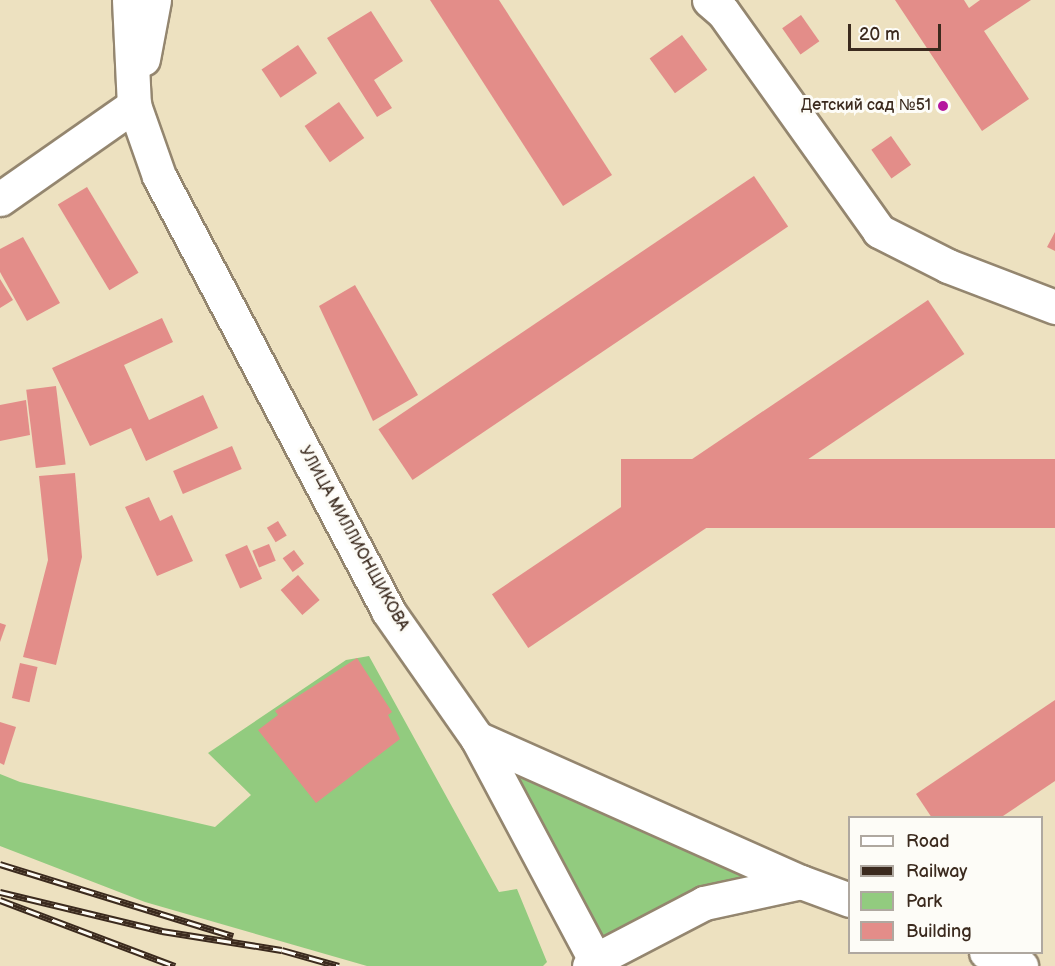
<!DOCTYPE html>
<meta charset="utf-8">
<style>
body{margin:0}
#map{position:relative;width:1055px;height:966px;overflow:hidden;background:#ede1c0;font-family:"Balsamiq Sans",sans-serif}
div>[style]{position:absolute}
.green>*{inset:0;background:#92cb7f}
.building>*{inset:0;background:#e38d89;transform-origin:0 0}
.roads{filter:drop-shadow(2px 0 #94866f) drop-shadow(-2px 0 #94866f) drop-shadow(0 2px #94866f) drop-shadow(0 -2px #94866f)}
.minor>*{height:33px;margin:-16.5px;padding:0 16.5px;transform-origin:16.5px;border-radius:16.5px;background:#fff}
.tertiary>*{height:33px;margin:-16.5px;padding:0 16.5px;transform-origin:16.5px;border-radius:16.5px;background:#fff}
.rail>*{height:7px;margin-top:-3.5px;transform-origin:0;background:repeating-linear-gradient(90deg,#fdfcf7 0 14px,#3b2a1e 0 28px);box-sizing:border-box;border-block:2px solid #3b2a1e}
.dots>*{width:16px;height:16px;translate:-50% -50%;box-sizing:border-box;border:3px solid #fdfcf7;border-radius:50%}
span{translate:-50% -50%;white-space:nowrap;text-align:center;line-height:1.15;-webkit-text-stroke:6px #fdfcf7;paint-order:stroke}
.poi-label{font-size:16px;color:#3b2a1e}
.right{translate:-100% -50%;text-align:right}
.street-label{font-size:16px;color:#3b2a1e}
.legend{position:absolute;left:848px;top:816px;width:195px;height:138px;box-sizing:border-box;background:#fdfcf7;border:2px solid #afa8a0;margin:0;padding:8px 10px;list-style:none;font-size:18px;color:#3b2a1e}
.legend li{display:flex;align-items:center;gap:12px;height:30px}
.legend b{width:30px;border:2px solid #afa8a0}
.scale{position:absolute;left:848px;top:24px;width:93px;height:27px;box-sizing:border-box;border:3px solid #3b2a1e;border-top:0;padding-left:8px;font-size:18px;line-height:21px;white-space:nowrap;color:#3b2a1e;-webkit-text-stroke:4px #fdfcf7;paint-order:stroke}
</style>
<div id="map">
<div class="green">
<i style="clip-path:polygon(369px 656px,499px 892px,517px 889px,547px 962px,543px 966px,367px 966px,145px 902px,0 846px,0 774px,20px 782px,215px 827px,251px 795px,208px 753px,346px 660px)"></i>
<i style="clip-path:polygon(477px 738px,801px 882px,595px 960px)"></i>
</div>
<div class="building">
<i style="clip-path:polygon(430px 0,499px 0,612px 175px,563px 206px)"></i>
<i style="clip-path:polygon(895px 0,964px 0,969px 8px,980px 0,1031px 0,984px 31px,1029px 99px,982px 131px)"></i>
<i style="clip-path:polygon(371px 11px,403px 61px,374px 80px,392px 108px,377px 117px,327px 38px)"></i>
<i style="left:801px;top:15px;width:32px;height:23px;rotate:55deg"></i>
<i style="left:682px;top:35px;width:43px;height:40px;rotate:54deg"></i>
<i style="left:298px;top:45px;width:34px;height:44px;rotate:56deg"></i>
<i style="left:339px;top:102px;width:44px;height:42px;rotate:55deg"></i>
<i style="left:891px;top:136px;width:35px;height:24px;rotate:55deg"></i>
<i style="left:754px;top:176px;width:61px;height:453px;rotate:56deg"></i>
<i style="left:87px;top:187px;width:100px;height:34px;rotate:59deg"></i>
<i style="clip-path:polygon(1055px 232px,1055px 251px,1047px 247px)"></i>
<i style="clip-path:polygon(23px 237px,60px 303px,27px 321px,0 272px,0 249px)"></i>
<i style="clip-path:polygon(0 279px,13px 300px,0 308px)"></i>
<i style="clip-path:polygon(355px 285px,418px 395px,373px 421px,319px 306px)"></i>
<i style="left:928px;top:300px;width:65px;height:526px;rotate:56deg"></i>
<i style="clip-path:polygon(162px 318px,173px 342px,124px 365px,149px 420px,203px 395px,218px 428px,146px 461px,131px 428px,90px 446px,52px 368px)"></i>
<i style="left:56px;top:386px;width:79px;height:30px;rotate:83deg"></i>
<i style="clip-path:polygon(26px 400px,30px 435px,0 441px,0 405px)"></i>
<i style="left:232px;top:446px;width:25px;height:64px;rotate:67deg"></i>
<i style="left:1055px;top:459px;width:69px;height:434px;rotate:90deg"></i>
<i style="clip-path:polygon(75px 473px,82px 557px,56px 665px,23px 657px,48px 560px,39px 476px)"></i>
<i style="clip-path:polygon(149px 497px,160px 521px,172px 515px,193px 561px,157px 576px,125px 507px)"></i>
<i style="left:278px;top:521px;width:17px;height:13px;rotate:59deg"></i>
<i style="left:269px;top:544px;width:18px;height:18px;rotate:68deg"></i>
<i style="left:247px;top:545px;width:37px;height:24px;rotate:66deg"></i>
<i style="left:294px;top:550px;width:17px;height:14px;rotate:54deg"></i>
<i style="left:298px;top:575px;width:33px;height:23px;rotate:49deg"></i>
<i style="clip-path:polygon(0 623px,6px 625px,0 642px)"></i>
<i style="clip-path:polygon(357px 658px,392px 712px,388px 715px,400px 739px,316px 803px,258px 730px,278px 715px,275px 711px)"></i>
<i style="left:20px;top:663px;width:18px;height:36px;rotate:13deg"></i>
<i style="clip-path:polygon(1055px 700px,1055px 781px,1000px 818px,932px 818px,916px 794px)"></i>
<i style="clip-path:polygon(0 722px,16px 727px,4px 765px,0 763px)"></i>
</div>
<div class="roads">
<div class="minor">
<i style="left:709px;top:0;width:18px;rotate:41deg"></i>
<i style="left:723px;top:12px;width:269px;rotate:54.5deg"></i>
<i style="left:879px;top:231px;width:77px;rotate:26.9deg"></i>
<i style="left:948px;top:266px;width:115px;rotate:21deg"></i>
<i style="left:0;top:199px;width:164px;rotate:-35deg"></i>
</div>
<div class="tertiary">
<i style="left:129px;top:0;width:105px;rotate:87.3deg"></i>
<i style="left:134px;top:105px;width:75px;rotate:70.6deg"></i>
<i style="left:159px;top:176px;width:492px;rotate:62.2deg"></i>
<i style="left:388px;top:611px;width:155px;rotate:55deg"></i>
<i style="left:477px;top:738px;width:251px;rotate:62deg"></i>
<i style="left:143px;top:59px;width:60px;rotate:-79.4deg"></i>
<i style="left:477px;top:738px;width:355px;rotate:24deg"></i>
<i style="left:801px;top:882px;width:52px;rotate:20.2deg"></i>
<i style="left:986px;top:952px;width:38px;rotate:22deg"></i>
<i style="left:589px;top:966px;width:8px;rotate:-45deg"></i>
<i style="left:595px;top:960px;width:123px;rotate:-27.6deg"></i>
<i style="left:704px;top:903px;width:99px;rotate:-12.2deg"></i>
</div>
</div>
<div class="rail">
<i style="left:0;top:864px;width:244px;rotate:17.2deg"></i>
<i style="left:0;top:892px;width:167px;rotate:13.5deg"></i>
<i style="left:162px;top:931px;width:121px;rotate:9deg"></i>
<i style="left:282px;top:950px;width:59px;rotate:15.7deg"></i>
<i style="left:0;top:900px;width:187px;rotate:20.7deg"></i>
</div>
<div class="dots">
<i style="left:943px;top:106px;background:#b5179e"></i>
</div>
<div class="poi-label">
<span class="right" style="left:931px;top:106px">Детский сад №51</span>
</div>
<div class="street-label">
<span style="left:353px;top:539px;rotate:61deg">УЛИЦА МИЛЛИОНЩИКОВА</span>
</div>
<ul class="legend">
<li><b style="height:8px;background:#fff"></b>Road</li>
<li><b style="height:8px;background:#3b2a1e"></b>Railway</li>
<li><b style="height:16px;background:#92cb7f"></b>Park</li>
<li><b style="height:16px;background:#e38d89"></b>Building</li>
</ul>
<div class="scale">20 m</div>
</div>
